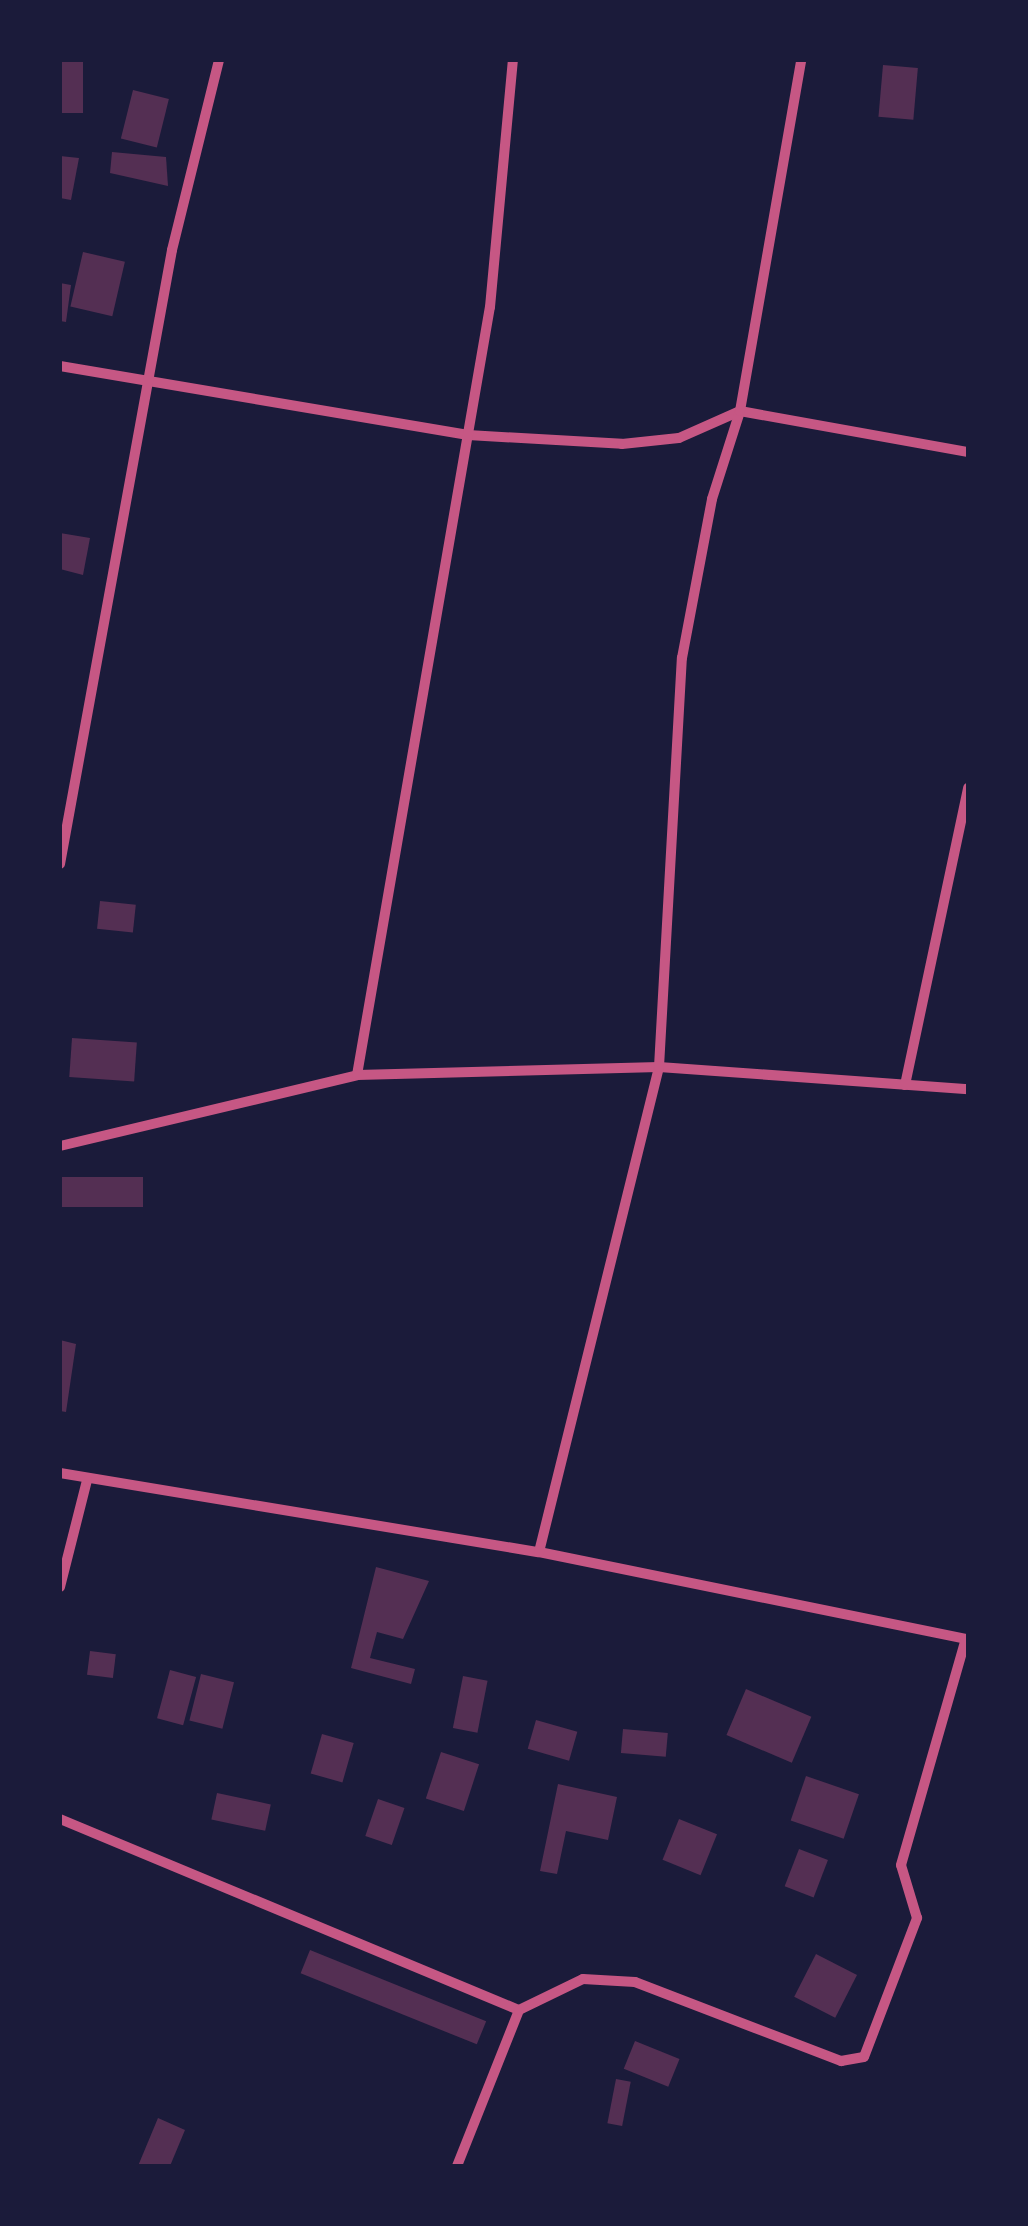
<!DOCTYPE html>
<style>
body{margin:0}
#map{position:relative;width:1028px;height:2226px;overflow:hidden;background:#1b1b3a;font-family:"Titillium Web",sans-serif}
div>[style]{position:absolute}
.building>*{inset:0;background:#542f53;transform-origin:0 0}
.minor>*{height:10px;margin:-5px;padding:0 5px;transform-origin:5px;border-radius:5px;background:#c65784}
span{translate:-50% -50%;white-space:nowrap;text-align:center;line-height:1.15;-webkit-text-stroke:9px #1b1b3a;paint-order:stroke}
.frame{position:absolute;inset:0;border:62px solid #1b1b3a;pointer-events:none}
</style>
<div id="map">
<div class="building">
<i style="left:60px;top:60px;width:23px;height:53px"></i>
<i style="left:883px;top:65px;width:35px;height:52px;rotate:5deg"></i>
<i style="left:133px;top:90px;width:37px;height:50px;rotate:14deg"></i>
<i style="clip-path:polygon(112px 152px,166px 157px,168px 186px,110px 173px)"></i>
<i style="clip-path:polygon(60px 156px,79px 158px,71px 200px,60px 198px)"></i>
<i style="left:83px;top:252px;width:43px;height:56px;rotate:13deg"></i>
<i style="clip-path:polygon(60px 283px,71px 285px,66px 322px,60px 321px)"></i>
<i style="clip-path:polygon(60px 533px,90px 538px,83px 575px,60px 569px)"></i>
<i style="left:100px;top:901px;width:36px;height:28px;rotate:6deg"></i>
<i style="left:72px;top:1038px;width:65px;height:39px;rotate:4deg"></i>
<i style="left:143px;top:1177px;width:30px;height:83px;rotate:90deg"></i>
<i style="clip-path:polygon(60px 1340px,76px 1344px,66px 1412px,60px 1411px)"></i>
<i style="clip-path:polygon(376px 1567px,429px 1581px,403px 1639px,377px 1632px,370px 1658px,415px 1669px,411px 1684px,351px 1668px)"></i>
<i style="left:90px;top:1651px;width:26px;height:24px;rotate:7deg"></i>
<i style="left:170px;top:1670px;width:27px;height:50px;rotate:15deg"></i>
<i style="left:201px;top:1674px;width:34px;height:48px;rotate:14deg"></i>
<i style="left:463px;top:1676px;width:25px;height:53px;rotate:11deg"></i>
<i style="left:746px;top:1689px;width:71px;height:50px;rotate:23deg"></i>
<i style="left:536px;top:1720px;width:43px;height:30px;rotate:16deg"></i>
<i style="left:623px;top:1729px;width:45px;height:24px;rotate:5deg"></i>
<i style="left:322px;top:1734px;width:33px;height:41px;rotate:16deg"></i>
<i style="left:441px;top:1752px;width:40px;height:49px;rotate:18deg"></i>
<i style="left:806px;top:1776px;width:56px;height:47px;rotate:19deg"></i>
<i style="clip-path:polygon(558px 1784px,617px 1797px,608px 1840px,566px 1831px,557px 1874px,540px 1871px)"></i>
<i style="left:217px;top:1793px;width:55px;height:27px;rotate:12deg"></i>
<i style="left:378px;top:1799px;width:28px;height:39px;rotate:19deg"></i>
<i style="left:679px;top:1819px;width:41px;height:44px;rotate:22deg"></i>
<i style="left:799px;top:1849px;width:31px;height:40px;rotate:21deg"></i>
<i style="left:310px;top:1950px;width:190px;height:25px;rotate:22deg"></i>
<i style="left:816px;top:1954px;width:46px;height:48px;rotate:27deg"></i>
<i style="left:635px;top:2041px;width:48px;height:30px;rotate:22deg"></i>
<i style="left:616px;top:2079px;width:15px;height:45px;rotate:11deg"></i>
<i style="clip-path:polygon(158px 2118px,185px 2130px,170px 2166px,138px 2166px)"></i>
</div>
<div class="minor">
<i style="left:60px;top:366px;width:414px;rotate:9.6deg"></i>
<i style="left:468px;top:435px;width:154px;rotate:3.3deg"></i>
<i style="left:622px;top:444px;width:57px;rotate:-6deg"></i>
<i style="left:679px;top:438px;width:67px;rotate:-23.9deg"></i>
<i style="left:740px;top:411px;width:232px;rotate:10.2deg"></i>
<i style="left:60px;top:864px;width:624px;rotate:-79.66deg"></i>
<i style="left:172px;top:250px;width:196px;rotate:-76.1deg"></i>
<i style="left:357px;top:1075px;width:779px;rotate:-80.18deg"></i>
<i style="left:490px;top:307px;width:248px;rotate:-84.7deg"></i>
<i style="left:905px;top:1085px;width:304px;rotate:-78deg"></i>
<i style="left:60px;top:1146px;width:305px;rotate:-13.4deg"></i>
<i style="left:357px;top:1075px;width:302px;rotate:-1.5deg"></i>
<i style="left:659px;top:1067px;width:310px;rotate:4.1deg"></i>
<i style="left:60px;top:1473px;width:485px;rotate:9.4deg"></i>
<i style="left:539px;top:1552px;width:438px;rotate:11.5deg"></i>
<i style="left:539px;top:1552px;width:500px;rotate:-76.1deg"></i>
<i style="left:659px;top:1067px;width:410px;rotate:-86.8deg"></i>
<i style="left:682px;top:658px;width:162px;rotate:-79.3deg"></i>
<i style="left:712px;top:499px;width:92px;rotate:-72.3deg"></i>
<i style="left:740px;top:411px;width:356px;rotate:-80.1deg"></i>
<i style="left:60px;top:1587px;width:110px;rotate:-75.8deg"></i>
<i style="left:60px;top:1819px;width:497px;rotate:22.6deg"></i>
<i style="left:457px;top:2166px;width:168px;rotate:-68.3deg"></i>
<i style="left:519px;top:2010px;width:71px;rotate:-25.8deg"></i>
<i style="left:583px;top:1979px;width:52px;rotate:3.3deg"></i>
<i style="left:635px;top:1982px;width:221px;rotate:21deg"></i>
<i style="left:841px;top:2061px;width:23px;rotate:-10deg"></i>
<i style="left:864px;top:2057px;width:149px;rotate:-69.1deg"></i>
<i style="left:917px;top:1918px;width:55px;rotate:-106.8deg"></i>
<i style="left:901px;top:1865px;width:235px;rotate:-74deg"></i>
</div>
<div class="frame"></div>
</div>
